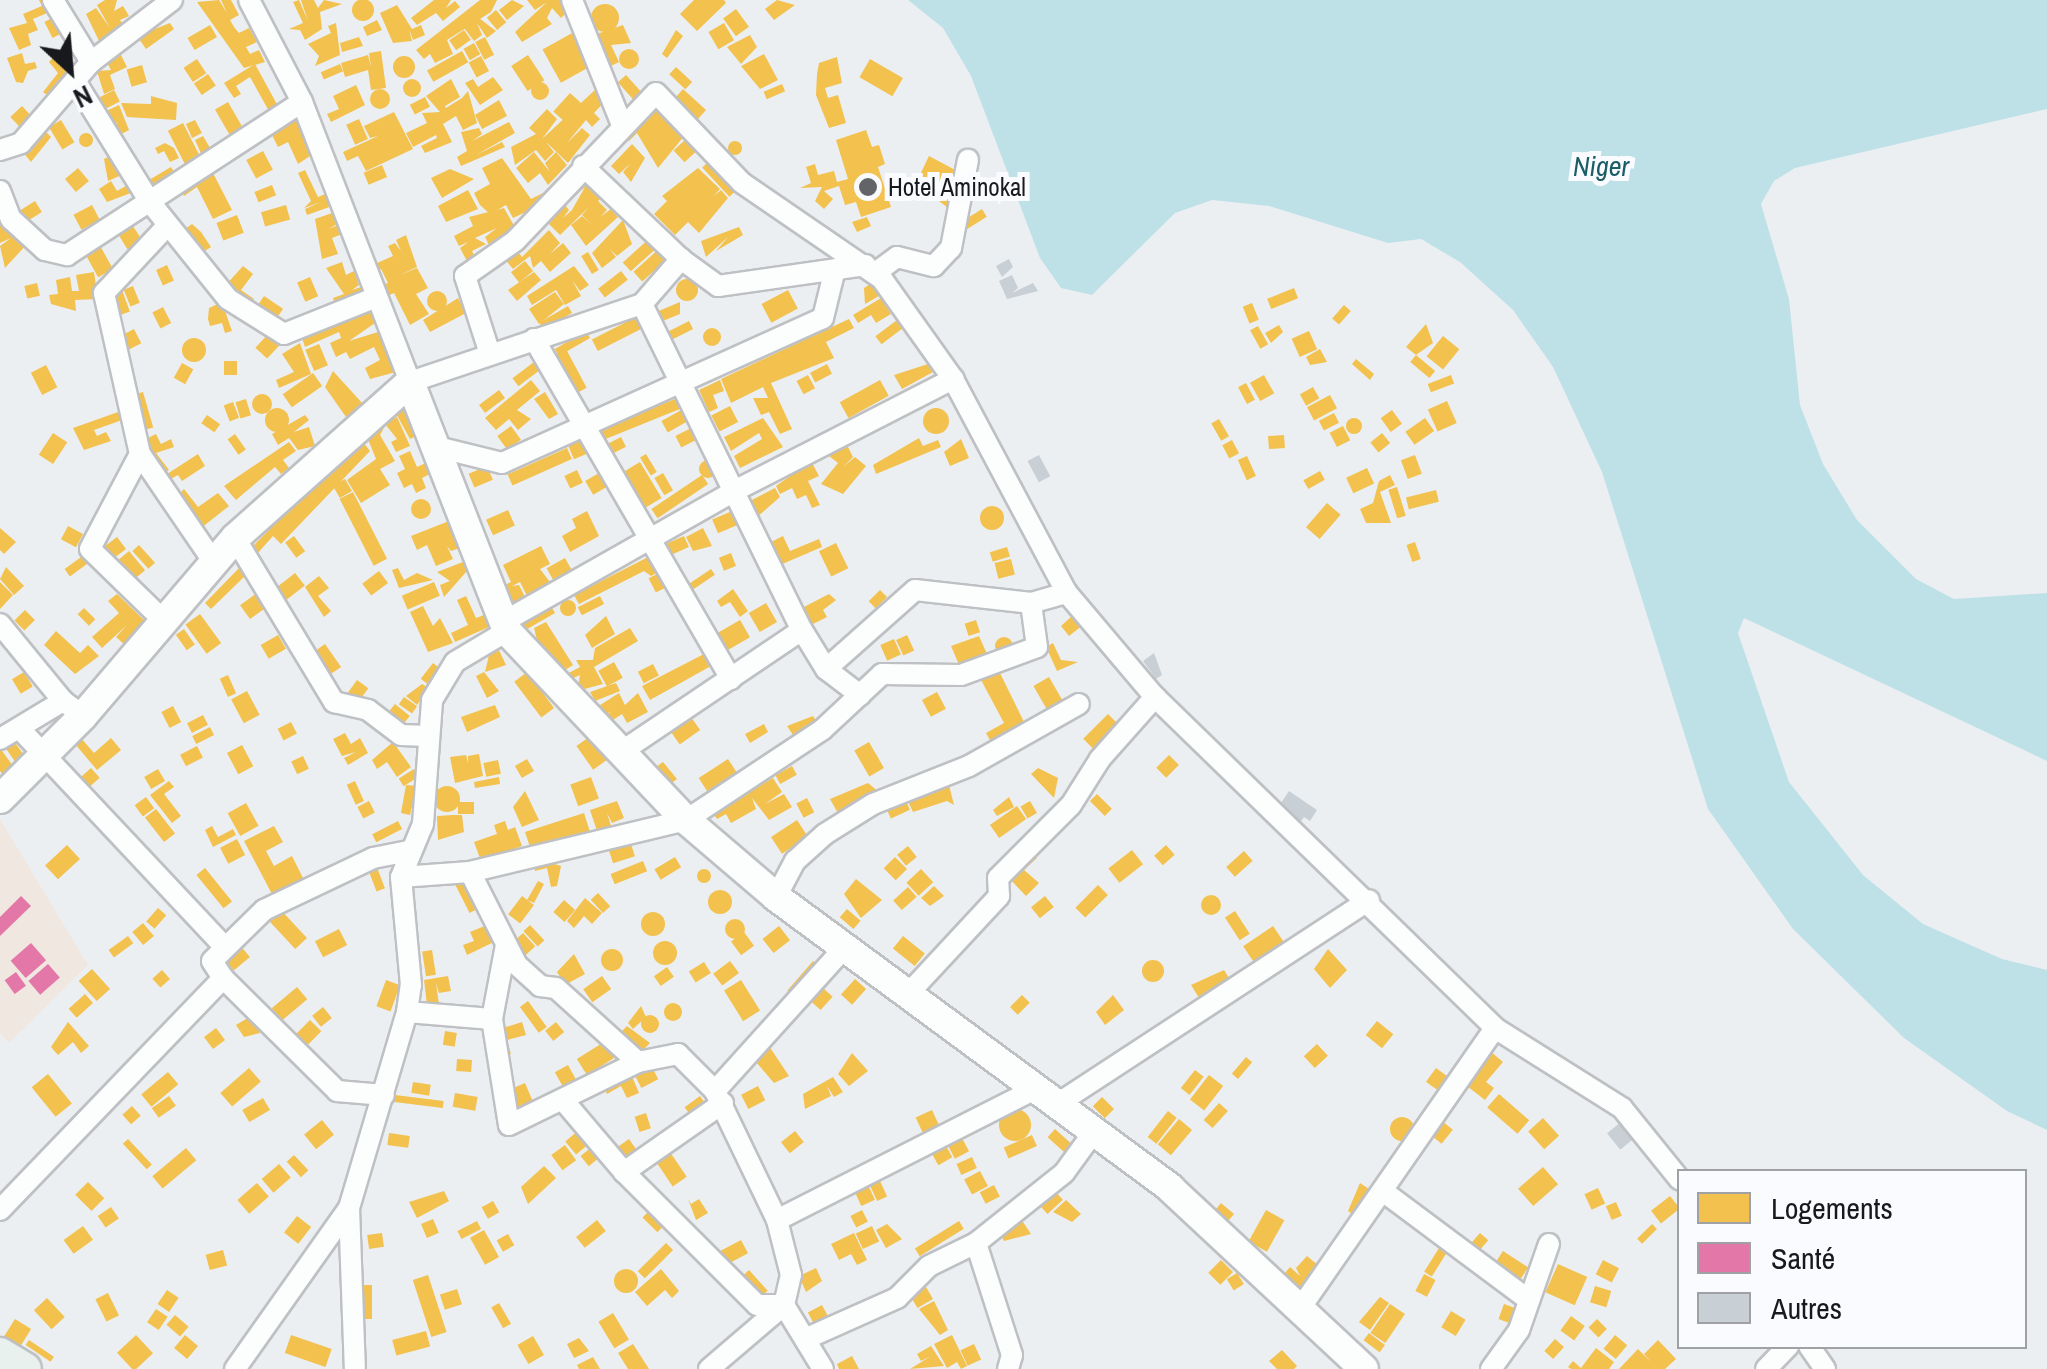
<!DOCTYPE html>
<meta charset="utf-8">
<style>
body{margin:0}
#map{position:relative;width:2047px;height:1369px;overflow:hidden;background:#eceff2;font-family:"Archivo Narrow",sans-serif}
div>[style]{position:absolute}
.medical>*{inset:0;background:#f0e7e0}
.water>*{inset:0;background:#bee1e8}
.homes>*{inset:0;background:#f2c14e;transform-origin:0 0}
.round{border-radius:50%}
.health>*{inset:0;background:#e377a8;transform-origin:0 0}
.building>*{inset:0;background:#c8cfd5;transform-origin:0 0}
.roads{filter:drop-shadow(2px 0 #bec0c3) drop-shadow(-2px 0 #bec0c3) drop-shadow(0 2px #bec0c3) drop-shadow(0 -2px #bec0c3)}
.minor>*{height:20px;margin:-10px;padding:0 10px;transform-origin:10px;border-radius:10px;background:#fcfdfd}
.tertiary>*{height:28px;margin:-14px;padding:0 14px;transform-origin:14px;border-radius:14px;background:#fcfdfd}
.primary>*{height:32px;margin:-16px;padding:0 16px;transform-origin:16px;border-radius:16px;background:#e9f1ef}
.dots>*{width:28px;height:28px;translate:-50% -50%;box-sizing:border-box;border:5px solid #f9fbff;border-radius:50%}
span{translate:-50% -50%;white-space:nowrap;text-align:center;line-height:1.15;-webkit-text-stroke:10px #f9fbff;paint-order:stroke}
.poi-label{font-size:25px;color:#17191c}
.left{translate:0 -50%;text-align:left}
.water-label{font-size:28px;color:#1b5c65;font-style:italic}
.legend{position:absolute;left:1677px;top:1169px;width:350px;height:180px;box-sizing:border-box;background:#f9fbff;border:2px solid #9fa1a4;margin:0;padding:12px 18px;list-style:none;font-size:30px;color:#17191c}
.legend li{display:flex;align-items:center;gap:20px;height:50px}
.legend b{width:50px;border:2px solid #9fa1a4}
.north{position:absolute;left:20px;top:20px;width:100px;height:100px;-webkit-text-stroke:8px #f9fbff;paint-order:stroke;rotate:154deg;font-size:28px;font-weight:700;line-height:40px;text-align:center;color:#17191c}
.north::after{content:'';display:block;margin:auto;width:35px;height:45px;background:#17191c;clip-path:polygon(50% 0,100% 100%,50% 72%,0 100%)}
</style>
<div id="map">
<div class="medical">
<i style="clip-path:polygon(0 819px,88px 965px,9px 1043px,0 1033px)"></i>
</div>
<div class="water">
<i style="clip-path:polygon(908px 0,2047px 0,2047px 109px,1795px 168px,1774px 181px,1761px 204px,1789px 299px,1800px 405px,1823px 464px,1857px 520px,1916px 579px,1954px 599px,2047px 593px,2047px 761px,1744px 618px,1738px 633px,1789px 782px,1863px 875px,1923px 924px,2002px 959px,2047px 970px,2047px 1130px,2007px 1111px,1904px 1038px,1793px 929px,1708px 809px,1602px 472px,1553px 367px,1513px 310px,1460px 262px,1421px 239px,1388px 243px,1269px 206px,1212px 200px,1175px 213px,1092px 295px,1061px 288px,1040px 258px,971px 76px,943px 28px)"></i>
</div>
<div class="homes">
<i class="round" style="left:352px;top:-1px;width:22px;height:22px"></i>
<i style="clip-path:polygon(39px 0,48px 0,52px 11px,33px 19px,38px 30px,28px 34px,31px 45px,19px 50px,9px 28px,27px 23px,23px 14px,42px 6px)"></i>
<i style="clip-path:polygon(105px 0,117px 0,114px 11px,123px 6px,129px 16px,120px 20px,125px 27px,100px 43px,86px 14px,96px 8px,110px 28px,97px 5px)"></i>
<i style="clip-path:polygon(219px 0,227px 13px,221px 0,231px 0,239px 15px,230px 20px,234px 27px,239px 33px,249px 28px,257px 42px,246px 47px,250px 54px,259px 50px,265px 62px,244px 68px,197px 2px)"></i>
<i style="clip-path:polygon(299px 0,308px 21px,301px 0,314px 0,318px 8px,324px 0,342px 4px,320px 12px,322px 29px,305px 40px,300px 30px,289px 29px,303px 23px,293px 2px)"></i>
<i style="clip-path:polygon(434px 0,451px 0,446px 8px,455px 1px,460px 7px,443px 21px,436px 13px,417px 25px,411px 18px)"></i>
<i style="clip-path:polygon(480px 0,497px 0,491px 12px,447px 40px,453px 54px,435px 63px,430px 54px,424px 59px,416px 50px)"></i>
<i style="clip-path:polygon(512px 0,524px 6px,507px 20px,499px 10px)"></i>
<i style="clip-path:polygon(527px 0,561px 0,569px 10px,561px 18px,552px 8px,547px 18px,552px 24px,522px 42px,515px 32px,547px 2px,535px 10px)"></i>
<i style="clip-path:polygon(694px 0,724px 0,726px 3px,697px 31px,680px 14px)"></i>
<i style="clip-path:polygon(777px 0,795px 5px,774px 20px,765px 9px)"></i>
<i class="round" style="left:591px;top:4px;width:28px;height:28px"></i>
<i style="clip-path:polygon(397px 5px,412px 29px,421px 25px,425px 35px,413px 40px,409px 29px,412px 41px,393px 43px,380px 13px)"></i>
<i style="left:736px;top:9px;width:22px;height:16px;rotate:54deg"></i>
<i style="left:496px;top:10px;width:16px;height:12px;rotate:50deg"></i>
<i style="left:56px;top:16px;width:18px;height:13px;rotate:63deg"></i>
<i style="clip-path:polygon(479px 18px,496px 31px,487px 38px,477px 23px,482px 35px,474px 41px,464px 28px)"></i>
<i style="clip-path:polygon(377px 20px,382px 30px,367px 36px,363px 27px)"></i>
<i style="clip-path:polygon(170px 23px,174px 29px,146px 49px,137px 36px)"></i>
<i style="clip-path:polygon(336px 23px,340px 55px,315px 66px,319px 56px,308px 44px,331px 33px,328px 26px)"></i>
<i style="left:724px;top:23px;width:20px;height:18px;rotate:60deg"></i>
<i style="left:210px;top:25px;width:14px;height:26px;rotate:60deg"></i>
<i style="clip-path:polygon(623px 25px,631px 43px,611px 45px,619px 62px,609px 67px,594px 35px)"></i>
<i style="left:464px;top:30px;width:12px;height:18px;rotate:55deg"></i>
<i style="clip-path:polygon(676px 30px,683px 36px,667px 58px,662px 54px)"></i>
<i style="left:574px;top:32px;width:38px;height:36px;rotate:61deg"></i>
<i style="clip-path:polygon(750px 35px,757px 47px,741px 64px,727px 47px)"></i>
<i style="clip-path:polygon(359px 37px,363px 46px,342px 52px,340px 43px)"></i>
<i style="left:485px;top:37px;width:20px;height:11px;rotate:63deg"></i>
<i style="left:474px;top:43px;width:13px;height:12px;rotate:61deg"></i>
<i class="round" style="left:619px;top:49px;width:20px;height:20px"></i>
<i style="clip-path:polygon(119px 51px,127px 67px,110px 75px,115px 89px,104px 94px,97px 71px,111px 70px,105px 59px)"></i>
<i style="clip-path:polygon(381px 51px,386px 88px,371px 90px,368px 70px,345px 77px,341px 63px,368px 55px,371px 67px,369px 53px)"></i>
<i style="left:462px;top:51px;width:13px;height:40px;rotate:61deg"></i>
<i style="clip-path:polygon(22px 53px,25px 64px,35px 62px,37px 68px,28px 71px,23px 83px,16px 82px,7px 58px)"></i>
<i style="clip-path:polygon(764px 54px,778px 80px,760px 89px,741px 66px)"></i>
<i style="left:528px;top:55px;width:30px;height:20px;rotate:57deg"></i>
<i class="round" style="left:393px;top:56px;width:22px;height:22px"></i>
<i style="clip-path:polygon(54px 56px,73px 69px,50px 97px,43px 92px,58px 73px,49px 62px)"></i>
<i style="left:481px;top:56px;width:17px;height:14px;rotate:62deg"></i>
<i style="clip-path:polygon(837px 57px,842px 83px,825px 88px,828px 98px,838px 95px,846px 123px,829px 128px,816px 95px,817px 74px,819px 63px)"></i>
<i style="left:197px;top:59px;width:17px;height:16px;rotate:57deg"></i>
<i style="left:870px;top:59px;width:38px;height:21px;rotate:30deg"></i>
<i style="clip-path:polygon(255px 64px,279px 108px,270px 113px,250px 77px,236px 86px,241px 94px,234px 98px,224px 83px)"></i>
<i style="left:340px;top:64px;width:8px;height:21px;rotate:67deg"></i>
<i style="left:142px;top:65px;width:18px;height:16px;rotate:74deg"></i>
<i style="left:676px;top:67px;width:22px;height:10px;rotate:43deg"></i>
<i style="left:208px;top:74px;width:14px;height:17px;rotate:56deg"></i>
<i style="left:626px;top:75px;width:27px;height:11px;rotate:48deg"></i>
<i style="clip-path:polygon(493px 77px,503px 90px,480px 105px,465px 83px,473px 79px,478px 87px)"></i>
<i class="round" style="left:403px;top:79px;width:18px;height:18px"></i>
<i style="clip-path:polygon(451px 79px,460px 97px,445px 106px,446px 108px,462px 98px,468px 91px,477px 123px,463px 130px,456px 116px,443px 124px,452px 142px,425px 153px,421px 146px,437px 138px,436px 135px,413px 147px,406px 133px,427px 123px,422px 113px,440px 112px,426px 96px)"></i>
<i class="round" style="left:531px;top:82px;width:18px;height:18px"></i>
<i style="left:782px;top:84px;width:8px;height:20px;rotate:67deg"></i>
<i style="clip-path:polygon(356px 85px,365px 105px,331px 122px,327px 114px,339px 109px,333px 96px)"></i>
<i class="round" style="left:370px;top:89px;width:20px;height:20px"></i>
<i style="clip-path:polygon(596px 89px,608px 98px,594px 113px,600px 119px,592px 127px,586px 120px,567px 143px,582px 128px,590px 135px,568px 163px,546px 142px,554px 152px,545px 161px,536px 150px,515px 165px,511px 147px,536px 134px,529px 128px,547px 109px,557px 119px,542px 139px)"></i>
<i style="clip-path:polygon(683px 89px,706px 110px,697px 120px,676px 97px)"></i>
<i style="left:114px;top:90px;width:13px;height:21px;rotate:63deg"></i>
<i style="left:570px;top:93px;width:15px;height:25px;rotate:42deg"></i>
<i style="clip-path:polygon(151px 96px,177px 103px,176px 120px,127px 117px,121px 103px,151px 104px)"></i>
<i style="left:425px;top:97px;width:11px;height:17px;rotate:63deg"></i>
<i style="clip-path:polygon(499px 100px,507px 116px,482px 129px,475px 115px)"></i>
<i style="left:228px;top:102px;width:34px;height:15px;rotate:60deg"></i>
<i style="clip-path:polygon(119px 105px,129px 130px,116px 137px,110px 128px,119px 122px,108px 127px,102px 113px)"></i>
<i style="left:22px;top:106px;width:16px;height:16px;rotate:47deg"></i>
<i style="clip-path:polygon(656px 106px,685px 135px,658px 168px,637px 133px,629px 141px,621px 134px)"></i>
<i style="clip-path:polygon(394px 112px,413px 149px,366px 171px,358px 156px,347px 161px,343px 152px,378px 136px,370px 138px,364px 126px)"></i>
<i style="clip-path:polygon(295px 116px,313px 154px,298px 164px,288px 142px,278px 147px,272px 135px)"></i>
<i style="left:359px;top:119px;width:22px;height:14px;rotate:66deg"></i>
<i style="left:61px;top:120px;width:26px;height:14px;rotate:59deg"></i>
<i style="clip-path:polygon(195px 120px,202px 133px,192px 138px,186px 124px)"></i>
<i style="clip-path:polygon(509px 122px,515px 133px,476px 155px,502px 142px,505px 147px,461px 166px,457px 157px,467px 151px,461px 132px,479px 128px,482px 134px,472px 141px)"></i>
<i style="left:183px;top:123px;width:40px;height:17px;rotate:63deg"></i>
<i style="clip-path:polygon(44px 130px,51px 137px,31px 162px,22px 151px)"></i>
<i style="clip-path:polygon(866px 130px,872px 147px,879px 145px,885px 164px,878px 167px,891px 207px,861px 217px,856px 202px,845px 205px,839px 186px,824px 191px,833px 199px,824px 209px,815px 201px,822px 187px,800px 188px,811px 183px,806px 167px,815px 164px,818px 175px,834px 171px,837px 182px,848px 179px,836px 140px)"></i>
<i class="round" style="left:79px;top:133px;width:14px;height:14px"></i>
<i style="clip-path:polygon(203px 136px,213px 153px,203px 158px,195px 140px)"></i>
<i style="left:686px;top:139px;width:16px;height:17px;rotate:47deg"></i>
<i class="round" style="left:728px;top:141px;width:14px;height:14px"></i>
<i style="clip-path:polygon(165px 143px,174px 148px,179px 158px,170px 162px,164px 151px,158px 154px,155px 148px)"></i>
<i style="clip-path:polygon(632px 144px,645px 158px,631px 182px,623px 172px,631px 163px,619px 174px,611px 166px)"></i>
<i style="left:263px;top:151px;width:21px;height:19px;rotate:62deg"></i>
<i style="clip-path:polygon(534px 152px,550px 172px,545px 163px,556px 152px,567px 165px,548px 185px,540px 173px,528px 183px,516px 168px)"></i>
<i style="clip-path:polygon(116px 153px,126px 173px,108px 181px,104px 159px)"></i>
<i style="clip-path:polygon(136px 156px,149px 180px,171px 167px,176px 175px,146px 192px,128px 160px)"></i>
<i style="clip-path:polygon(929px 156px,959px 172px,948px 208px,916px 183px)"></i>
<i style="clip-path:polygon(502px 158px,531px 199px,543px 193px,547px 202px,513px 218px,506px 205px,490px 214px,480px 205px,474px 193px,490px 184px,482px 168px)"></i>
<i style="left:708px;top:162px;width:40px;height:8px;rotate:47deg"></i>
<i style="left:382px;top:165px;width:13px;height:20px;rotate:67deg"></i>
<i style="left:78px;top:168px;width:17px;height:17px;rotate:50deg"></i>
<i style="clip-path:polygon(698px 168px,720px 189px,714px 196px,721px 190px,728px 198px,699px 233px,688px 222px,675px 235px,654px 214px,667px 201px,662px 196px)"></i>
<i style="clip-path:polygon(450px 169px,474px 179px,442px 198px,431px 178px)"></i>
<i style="clip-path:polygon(305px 170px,318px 197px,330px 192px,335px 205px,307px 215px,305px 209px,321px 202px,304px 208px,311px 201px,298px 173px)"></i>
<i style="clip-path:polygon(213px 173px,232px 210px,213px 219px,197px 187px,184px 196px,181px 189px)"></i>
<i style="clip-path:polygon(585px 176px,603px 196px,598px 201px,607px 210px,600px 217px,611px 209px,618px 217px,586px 246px,571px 225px,582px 216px,592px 225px,582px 215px,589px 207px,560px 235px,548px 223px,560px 199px,569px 210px,563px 218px,572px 210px,585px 187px,566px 204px,561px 198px)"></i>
<i style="clip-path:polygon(111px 181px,117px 191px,131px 183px,136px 191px,107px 202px,99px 189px)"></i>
<i style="left:272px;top:185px;width:11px;height:19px;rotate:68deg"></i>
<i style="clip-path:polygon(468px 190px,478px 209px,446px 222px,438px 206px)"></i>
<i style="left:35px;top:201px;width:13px;height:22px;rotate:58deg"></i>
<i style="left:92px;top:205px;width:17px;height:21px;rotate:62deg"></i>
<i style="left:286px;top:205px;width:15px;height:26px;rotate:74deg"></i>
<i style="clip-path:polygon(504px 208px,517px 231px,489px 245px,485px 237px,497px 228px,475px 238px,486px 244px,472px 251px,476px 259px,468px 263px,460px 248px,468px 242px,459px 246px,454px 236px,473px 226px,469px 217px)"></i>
<i style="left:982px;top:209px;width:9px;height:25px;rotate:58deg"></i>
<i style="clip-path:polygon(332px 213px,337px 224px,329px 229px,338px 225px,342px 234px,332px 238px,338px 254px,322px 259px,315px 219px)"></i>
<i style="left:237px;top:215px;width:19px;height:22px;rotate:69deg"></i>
<i style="clip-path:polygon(175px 216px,185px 229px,192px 224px,201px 232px,211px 247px,197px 256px,168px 221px)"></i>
<i style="clip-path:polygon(867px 217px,871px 226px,857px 232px,852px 222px)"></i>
<i style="clip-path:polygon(0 220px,28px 243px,5px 268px,0 246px,11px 238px,0 243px)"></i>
<i style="clip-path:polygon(129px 220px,144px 243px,131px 255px,118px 234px)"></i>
<i style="clip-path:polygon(623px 220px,632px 244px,617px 256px,610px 249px,616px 257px,602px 268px,592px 253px)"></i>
<i style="clip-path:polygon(739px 227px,743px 235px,716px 251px,728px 237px,706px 257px,701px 241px)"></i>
<i style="clip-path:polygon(549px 230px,560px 243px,550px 254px,563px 243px,571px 253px,550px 272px,541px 261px,533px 268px,530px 256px,513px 269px,504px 258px,516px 249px,522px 257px)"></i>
<i style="clip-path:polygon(406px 235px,417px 267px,400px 275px,417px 268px,428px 288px,416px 294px,429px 314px,410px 325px,394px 293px,385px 297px,380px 286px,388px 283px,381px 269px,373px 273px,363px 252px,370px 249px,377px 263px,393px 256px,388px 246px,395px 243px,401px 251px,396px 240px)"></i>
<i style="left:651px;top:237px;width:12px;height:38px;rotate:48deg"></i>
<i style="left:98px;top:242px;width:31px;height:17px;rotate:61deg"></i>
<i style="left:661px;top:247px;width:13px;height:37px;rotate:48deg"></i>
<i style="left:588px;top:252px;width:21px;height:8px;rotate:59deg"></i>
<i style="left:525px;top:261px;width:13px;height:18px;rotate:51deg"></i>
<i style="clip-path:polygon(342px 262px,346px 275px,354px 271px,359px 285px,352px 290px,361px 287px,365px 297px,336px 306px,333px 298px,344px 294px,326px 268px)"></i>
<i style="left:167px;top:265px;width:17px;height:12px;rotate:66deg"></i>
<i style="clip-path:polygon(243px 266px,253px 274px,241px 290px,254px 299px,249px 305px,224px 287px)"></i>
<i style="clip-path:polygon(574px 266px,589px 285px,580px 291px,572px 280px,581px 296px,565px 305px,556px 290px,532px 305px,527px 296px)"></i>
<i style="left:621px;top:271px;width:11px;height:29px;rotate:52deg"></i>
<i style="clip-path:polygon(94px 272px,98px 299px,75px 300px,76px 311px,51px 304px,49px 295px,58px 294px,56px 280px,70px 277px,72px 291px,79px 291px,76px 275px)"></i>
<i style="clip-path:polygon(534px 272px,541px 280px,517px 301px,508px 290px)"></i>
<i style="left:310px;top:277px;width:21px;height:14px;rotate:67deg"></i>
<i class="round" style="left:676px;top:279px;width:22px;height:22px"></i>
<i style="left:37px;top:283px;width:13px;height:13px;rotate:77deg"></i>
<i style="clip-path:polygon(872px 283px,879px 296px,865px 304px,864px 288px)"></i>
<i style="left:133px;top:286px;width:18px;height:10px;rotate:68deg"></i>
<i style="left:1294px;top:288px;width:11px;height:29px;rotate:68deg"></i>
<i style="left:122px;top:290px;width:23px;height:15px;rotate:70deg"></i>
<i style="left:788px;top:290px;width:21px;height:30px;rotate:62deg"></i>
<i class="round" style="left:427px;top:291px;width:20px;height:20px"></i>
<i style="clip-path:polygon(555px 292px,564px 304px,539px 324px,529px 309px)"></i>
<i style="left:264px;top:296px;width:23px;height:14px;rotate:34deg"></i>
<i style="clip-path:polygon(458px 298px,466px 313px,430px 332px,423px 320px)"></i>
<i style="clip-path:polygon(881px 298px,891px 314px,876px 323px,871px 315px,858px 323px,853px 315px)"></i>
<i style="clip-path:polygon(222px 302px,232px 331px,225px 333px,222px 323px,210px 326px,208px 319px,209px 308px)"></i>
<i style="clip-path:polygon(680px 302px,680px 314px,658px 323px,654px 313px)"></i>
<i style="left:1252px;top:303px;width:18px;height:10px;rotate:68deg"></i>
<i style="left:1344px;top:305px;width:9px;height:18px;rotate:41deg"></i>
<i style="left:568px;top:306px;width:8px;height:33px;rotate:60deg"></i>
<i style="left:163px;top:307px;width:18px;height:12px;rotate:63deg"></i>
<i style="clip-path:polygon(368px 307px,375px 323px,349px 341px,378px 332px,396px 372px,370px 379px,365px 368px,380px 360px,374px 347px,350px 359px,346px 352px,336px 357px,330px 343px,341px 338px,339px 332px,305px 347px,302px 338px)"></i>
<i style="left:640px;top:315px;width:13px;height:54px;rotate:63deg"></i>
<i style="clip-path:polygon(849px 319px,854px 328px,826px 342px,834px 358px,771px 383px,792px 429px,780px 434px,769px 412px,761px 415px,753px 398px,768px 398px,763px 387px,731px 403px,721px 379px)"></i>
<i style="left:897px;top:320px;width:10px;height:27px;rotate:53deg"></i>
<i style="left:689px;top:321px;width:9px;height:25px;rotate:63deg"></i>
<i style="clip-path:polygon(1426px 324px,1433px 343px,1416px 355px,1406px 347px)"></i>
<i style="clip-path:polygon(1279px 325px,1283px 332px,1271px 343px,1265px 333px)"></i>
<i style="left:1258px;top:326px;width:21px;height:9px;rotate:61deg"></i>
<i class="round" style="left:703px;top:328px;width:18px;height:18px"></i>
<i style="left:134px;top:329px;width:16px;height:19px;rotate:63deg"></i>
<i style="left:586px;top:331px;width:8px;height:36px;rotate:60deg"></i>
<i style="left:1309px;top:331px;width:20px;height:19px;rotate:66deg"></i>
<i style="left:269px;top:333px;width:16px;height:20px;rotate:43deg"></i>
<i style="left:1443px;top:336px;width:21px;height:26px;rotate:39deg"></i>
<i class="round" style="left:182px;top:338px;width:24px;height:24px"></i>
<i style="clip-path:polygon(300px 343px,311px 374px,279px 388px,276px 380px,294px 372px,282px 354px)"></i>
<i style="left:319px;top:344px;width:23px;height:15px;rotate:67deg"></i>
<i style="left:566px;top:349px;width:44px;height:11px;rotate:62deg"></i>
<i style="clip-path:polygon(1320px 349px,1327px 362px,1310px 365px,1306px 357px)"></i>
<i style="left:1416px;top:355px;width:25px;height:9px;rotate:40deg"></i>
<i style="clip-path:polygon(1356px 359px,1374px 374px,1370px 380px,1352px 364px)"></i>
<i style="left:224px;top:361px;width:13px;height:14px"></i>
<i style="left:534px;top:362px;width:10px;height:27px;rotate:53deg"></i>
<i style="left:182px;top:363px;width:13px;height:17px;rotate:29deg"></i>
<i style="left:827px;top:364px;width:11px;height:19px;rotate:63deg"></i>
<i style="clip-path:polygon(928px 364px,933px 372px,902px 389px,894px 375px)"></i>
<i style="left:46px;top:365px;width:25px;height:17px;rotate:63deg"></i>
<i style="clip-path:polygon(333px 371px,363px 404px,346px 417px,325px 387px)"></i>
<i style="left:313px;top:373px;width:16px;height:37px;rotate:55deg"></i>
<i style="left:808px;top:375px;width:15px;height:13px;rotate:62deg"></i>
<i style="left:1264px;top:375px;width:21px;height:16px;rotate:61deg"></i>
<i style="left:1451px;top:375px;width:9px;height:25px;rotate:69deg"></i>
<i style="clip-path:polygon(531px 380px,540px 391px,517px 410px,531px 419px,518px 430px,509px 419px,496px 430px,485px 418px)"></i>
<i style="clip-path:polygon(720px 380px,724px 391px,713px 395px,718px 408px,709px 412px,699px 390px)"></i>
<i style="left:880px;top:380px;width:18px;height:46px;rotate:61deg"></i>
<i style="left:1246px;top:383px;width:19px;height:9px;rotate:62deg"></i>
<i style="left:1313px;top:387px;width:13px;height:15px;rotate:61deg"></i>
<i style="left:499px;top:390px;width:10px;height:25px;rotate:53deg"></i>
<i style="left:143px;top:392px;width:37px;height:16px;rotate:74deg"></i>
<i style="clip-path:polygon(545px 392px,558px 414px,549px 419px,534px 399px)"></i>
<i class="round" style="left:252px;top:394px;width:20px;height:20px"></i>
<i style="left:1330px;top:395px;width:15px;height:26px;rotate:62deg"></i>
<i style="left:680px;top:397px;width:11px;height:88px;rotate:68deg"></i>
<i style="left:246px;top:399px;width:17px;height:11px;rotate:73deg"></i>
<i style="left:1447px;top:401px;width:24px;height:21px;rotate:66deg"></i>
<i style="left:233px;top:402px;width:17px;height:10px;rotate:69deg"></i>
<i style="clip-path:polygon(399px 405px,407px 410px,420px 434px,410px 439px,393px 408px)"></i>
<i style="left:730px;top:406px;width:18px;height:21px;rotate:63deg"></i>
<i class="round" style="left:265px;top:408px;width:24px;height:24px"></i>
<i style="left:685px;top:408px;width:13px;height:27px;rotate:61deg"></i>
<i class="round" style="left:923px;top:408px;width:26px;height:26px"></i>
<i style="left:1392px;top:410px;width:17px;height:14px;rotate:54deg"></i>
<i style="clip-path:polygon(121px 411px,125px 419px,94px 430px,97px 436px,106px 432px,111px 441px,84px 450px,73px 428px)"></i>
<i style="left:1334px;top:413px;width:11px;height:17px;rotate:63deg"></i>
<i style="left:207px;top:415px;width:16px;height:10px;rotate:35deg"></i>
<i style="clip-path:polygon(305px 415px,309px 420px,294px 432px,309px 427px,315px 446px,298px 450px,289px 438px,278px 445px,272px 434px)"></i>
<i style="clip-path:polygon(397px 417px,410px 446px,396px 452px,391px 442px,397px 439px,385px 424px)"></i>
<i style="clip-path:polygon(763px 418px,783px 447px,740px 468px,734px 456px,762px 439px,759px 433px,731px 451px,724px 437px)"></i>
<i style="left:1425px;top:418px;width:16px;height:24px;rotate:55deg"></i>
<i class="round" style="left:1346px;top:418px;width:16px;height:16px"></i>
<i style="left:1219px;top:419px;width:20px;height:9px;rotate:60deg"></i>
<i style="clip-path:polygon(385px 426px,380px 435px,395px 461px,380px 469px,390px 485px,361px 503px,347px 480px,376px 459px,367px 437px)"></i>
<i style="left:511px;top:426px;width:17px;height:17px;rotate:54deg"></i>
<i style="left:695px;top:426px;width:13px;height:22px;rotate:63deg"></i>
<i style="left:1343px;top:426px;width:16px;height:15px;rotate:63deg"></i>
<i style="left:53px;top:433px;width:17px;height:26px;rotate:33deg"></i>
<i style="left:1382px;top:433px;width:13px;height:15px;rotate:51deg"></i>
<i style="clip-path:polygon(156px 434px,161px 444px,171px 439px,174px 447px,156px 453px,169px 470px,162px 474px,144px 440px)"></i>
<i style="left:235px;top:434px;width:19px;height:9px;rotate:55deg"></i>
<i style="left:1284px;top:435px;width:13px;height:16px;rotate:86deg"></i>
<i style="left:621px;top:437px;width:11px;height:17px;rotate:63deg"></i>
<i style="clip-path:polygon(919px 438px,923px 446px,938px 440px,941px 447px,876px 474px,873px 465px)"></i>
<i style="clip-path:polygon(961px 439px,969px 458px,950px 466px,944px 452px)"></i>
<i style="left:581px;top:440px;width:15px;height:14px;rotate:67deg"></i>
<i style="left:1232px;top:440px;width:15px;height:11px;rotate:62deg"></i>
<i style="clip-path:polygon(289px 442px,296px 451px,283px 460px,289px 468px,281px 474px,275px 467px,236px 500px,224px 486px)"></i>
<i style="clip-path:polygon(363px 442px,370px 451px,281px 544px,273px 536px,256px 555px,250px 549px,272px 527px,267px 522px,290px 501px,295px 506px,309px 494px,305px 489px,313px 482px,317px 487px)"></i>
<i style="clip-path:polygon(846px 443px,853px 457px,843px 467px,855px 457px,866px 466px,843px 494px,821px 484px,838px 463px,825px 453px)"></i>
<i style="left:567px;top:448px;width:12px;height:65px;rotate:66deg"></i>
<i style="clip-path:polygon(410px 451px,417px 467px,430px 461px,434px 472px,422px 478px,426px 488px,416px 493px,412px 484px,404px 488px,397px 473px,405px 469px,399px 456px)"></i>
<i style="clip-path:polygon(198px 454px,205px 466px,182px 481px,178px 475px,167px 481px,164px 476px)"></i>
<i style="left:646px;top:454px;width:21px;height:7px;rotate:59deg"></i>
<i style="left:1415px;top:455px;width:20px;height:15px;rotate:70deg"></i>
<i style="left:1247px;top:456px;width:22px;height:10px;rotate:66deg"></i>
<i class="round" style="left:699px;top:460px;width:18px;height:18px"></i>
<i style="clip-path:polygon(811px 461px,819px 476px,808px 481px,820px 505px,812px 508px,806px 495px,797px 499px,792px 488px,780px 494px,776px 486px)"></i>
<i style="left:640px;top:462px;width:42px;height:20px;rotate:59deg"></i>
<i style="left:487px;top:466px;width:15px;height:20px;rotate:67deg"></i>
<i style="left:1367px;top:468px;width:17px;height:23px;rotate:65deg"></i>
<i style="left:577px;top:470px;width:14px;height:14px;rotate:65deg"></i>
<i style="left:1320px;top:471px;width:10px;height:19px;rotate:61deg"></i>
<i style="left:599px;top:473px;width:16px;height:16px;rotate:60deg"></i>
<i style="left:663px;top:473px;width:20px;height:10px;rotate:60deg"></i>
<i style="left:702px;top:475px;width:11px;height:61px;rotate:56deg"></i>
<i style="clip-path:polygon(1390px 475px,1395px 485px,1380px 492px,1391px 523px,1366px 523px,1360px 509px,1373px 503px,1379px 481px)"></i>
<i style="left:345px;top:479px;width:14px;height:14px;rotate:60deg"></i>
<i style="left:1397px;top:487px;width:30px;height:9px;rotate:73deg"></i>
<i style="clip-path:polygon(775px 488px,780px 497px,756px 518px,748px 502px)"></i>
<i style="clip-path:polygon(184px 489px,198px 507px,218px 493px,229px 506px,196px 532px,179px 510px,186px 504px,179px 494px)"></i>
<i style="left:1436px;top:490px;width:12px;height:31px;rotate:76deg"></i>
<i style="left:353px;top:492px;width:75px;height:15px;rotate:63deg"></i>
<i class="round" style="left:411px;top:499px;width:20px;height:20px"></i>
<i style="left:1327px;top:503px;width:18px;height:32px;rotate:41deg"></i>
<i class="round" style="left:980px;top:506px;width:24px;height:24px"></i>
<i style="left:737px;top:509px;width:15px;height:27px;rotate:67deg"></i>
<i style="left:508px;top:510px;width:17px;height:24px;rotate:66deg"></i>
<i style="clip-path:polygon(587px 511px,599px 536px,570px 552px,562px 536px,576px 528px,572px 519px)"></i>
<i style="clip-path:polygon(449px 521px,460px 548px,451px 551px,447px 546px,453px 559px,436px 566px,427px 545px,417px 550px,411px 536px)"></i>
<i style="left:68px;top:526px;width:17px;height:15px;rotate:28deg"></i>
<i style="clip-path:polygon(0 528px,16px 542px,4px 554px,0 550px)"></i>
<i style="clip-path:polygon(703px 528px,712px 546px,693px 551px,686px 537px)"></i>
<i style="left:294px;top:536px;width:19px;height:11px;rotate:54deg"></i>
<i style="left:684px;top:536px;width:12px;height:21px;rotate:66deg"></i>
<i style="clip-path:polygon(783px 536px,790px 551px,819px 539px,822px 547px,780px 565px,769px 543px)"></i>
<i style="left:117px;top:537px;width:15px;height:17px;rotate:53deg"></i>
<i style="left:1415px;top:542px;width:18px;height:9px;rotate:71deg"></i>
<i style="left:836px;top:543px;width:28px;height:19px;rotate:64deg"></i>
<i style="left:139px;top:545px;width:24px;height:9px;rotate:48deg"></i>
<i style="clip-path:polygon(541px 546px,550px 564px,540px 569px,553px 586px,528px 598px,520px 582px,512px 586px,519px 585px,526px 599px,510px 607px,499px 588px,511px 582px,503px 565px)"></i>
<i style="left:1007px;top:547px;width:10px;height:18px;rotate:73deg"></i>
<i style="left:129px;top:551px;width:25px;height:16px;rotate:50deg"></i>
<i style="left:731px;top:553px;width:14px;height:13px;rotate:69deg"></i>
<i style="clip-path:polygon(654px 554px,662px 570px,651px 576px,644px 571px,579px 604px,574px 595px)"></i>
<i style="left:84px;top:555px;width:9px;height:24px;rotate:54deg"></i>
<i style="left:565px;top:558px;width:18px;height:21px;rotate:61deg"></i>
<i style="left:1011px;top:559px;width:16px;height:17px;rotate:76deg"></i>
<i style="clip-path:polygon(463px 562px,467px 571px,444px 597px,440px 585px,450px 581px,437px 572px)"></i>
<i style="clip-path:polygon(6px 567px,24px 586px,14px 595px,0 579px)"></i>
<i style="clip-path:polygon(240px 567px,247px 574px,211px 609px,205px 603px)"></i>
<i style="clip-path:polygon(398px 568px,404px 580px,417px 573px,433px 580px,399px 588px,392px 570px)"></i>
<i style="left:711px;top:569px;width:7px;height:26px;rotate:56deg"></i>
<i style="left:379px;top:571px;width:15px;height:21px;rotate:53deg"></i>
<i style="left:661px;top:572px;width:16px;height:14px;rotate:63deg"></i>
<i style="left:295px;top:573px;width:16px;height:26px;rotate:52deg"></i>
<i style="clip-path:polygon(319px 576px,329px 588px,318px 596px,331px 611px,324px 617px,305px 587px)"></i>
<i style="clip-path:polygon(0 582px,13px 595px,0 609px)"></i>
<i style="left:434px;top:582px;width:15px;height:35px;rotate:67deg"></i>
<i style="clip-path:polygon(733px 589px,748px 611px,740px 617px,730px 602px,721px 607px,717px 601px)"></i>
<i style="left:880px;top:590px;width:10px;height:16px;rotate:45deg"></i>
<i style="left:257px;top:593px;width:17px;height:21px;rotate:54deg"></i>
<i style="clip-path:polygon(117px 594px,146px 622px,126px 646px,116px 637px,127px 625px,102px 648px,92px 637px,119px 613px,108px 601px)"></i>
<i style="clip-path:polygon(829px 594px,836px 600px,823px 610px,827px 617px,811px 625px,802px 608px)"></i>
<i style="clip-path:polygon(466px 596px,476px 618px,484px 615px,489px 627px,455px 642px,451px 633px,468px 625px,457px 600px)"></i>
<i style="left:600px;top:596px;width:9px;height:25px;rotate:63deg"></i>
<i class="round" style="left:560px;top:600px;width:16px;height:16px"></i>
<i style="left:766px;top:603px;width:22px;height:20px;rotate:60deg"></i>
<i style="clip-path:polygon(423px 606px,433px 626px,440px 618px,453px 643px,428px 652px,410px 612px)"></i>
<i style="left:551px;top:606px;width:8px;height:33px;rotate:60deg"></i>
<i style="left:84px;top:608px;width:16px;height:9px;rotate:45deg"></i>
<i style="left:25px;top:610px;width:14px;height:15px;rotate:45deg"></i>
<i style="left:200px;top:614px;width:36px;height:18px;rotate:54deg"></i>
<i style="clip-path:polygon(1073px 615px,1083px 625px,1069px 636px,1061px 626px)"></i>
<i style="clip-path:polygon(606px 616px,615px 634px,592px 648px,585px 635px)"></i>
<i style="left:740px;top:620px;width:20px;height:28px;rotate:60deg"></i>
<i style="left:976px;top:620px;width:13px;height:12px;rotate:72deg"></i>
<i style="clip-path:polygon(546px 622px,573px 665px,559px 674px,537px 640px,534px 628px)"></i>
<i style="clip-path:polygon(630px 628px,638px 641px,594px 667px,603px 684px,577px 691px,580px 675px,567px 681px,565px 675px,580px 667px,576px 660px,593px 660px,595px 648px)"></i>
<i style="left:184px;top:629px;width:19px;height:10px;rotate:55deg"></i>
<i style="clip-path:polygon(56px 631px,80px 653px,88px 645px,99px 656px,75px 674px,44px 645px)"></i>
<i style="left:278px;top:635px;width:16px;height:20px;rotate:60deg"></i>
<i style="left:907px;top:635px;width:17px;height:12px;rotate:65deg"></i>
<i style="clip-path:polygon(979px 636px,987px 654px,960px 667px,951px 646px)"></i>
<i class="round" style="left:995px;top:637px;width:18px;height:18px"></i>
<i style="left:894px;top:639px;width:17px;height:15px;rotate:66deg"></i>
<i style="clip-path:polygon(1053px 643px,1061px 660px,1078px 662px,1057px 671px,1046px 647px)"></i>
<i style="left:325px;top:644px;width:28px;height:16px;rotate:55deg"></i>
<i style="clip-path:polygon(499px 650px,506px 665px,485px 672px,489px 655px)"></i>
<i style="clip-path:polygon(704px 654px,711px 666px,650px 700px,642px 686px)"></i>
<i style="left:614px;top:662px;width:18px;height:18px;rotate:61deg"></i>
<i style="left:433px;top:663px;width:11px;height:20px;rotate:38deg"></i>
<i style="left:653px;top:664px;width:13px;height:17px;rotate:63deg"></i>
<i style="clip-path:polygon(998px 669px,1025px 724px,991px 742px,986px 733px,1004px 723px,980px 678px)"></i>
<i style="left:24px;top:672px;width:17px;height:14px;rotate:59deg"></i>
<i style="clip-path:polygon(484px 672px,499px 691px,487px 698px,476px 676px)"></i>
<i style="left:527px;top:672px;width:45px;height:16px;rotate:53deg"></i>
<i style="left:228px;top:675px;width:20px;height:9px;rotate:66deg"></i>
<i style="left:1049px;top:677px;width:30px;height:18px;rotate:60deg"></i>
<i style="left:357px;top:680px;width:14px;height:16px;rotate:36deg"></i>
<i style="clip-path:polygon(616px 683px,620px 691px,595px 701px,590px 692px)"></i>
<i style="clip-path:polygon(422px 684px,429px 688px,417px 705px,406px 696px)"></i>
<i style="left:247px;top:691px;width:27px;height:18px;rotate:62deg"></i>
<i style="left:937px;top:692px;width:19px;height:17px;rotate:62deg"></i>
<i style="clip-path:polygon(619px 693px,625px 705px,638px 693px,648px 712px,627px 723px,622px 714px,607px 724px,603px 717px,612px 711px,602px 716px,597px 707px)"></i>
<i style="left:404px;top:697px;width:16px;height:9px;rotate:35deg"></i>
<i style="left:395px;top:704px;width:19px;height:16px;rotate:39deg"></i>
<i style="clip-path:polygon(495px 705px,500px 717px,467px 732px,461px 717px)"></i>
<i style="left:173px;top:706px;width:18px;height:13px;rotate:63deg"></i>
<i style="left:1108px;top:714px;width:14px;height:35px;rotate:45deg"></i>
<i style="left:203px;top:715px;width:11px;height:18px;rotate:63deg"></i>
<i style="clip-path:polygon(813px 716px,818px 724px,795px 738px,787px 726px)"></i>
<i style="left:691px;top:717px;width:16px;height:25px;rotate:55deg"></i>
<i style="left:291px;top:722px;width:13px;height:15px;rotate:63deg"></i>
<i style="clip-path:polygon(764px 724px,768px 732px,750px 743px,745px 734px)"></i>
<i style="left:210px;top:727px;width:9px;height:20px;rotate:63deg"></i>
<i style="clip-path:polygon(345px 733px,351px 744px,360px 738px,368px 753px,348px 765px,344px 758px,356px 752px,342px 756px,333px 739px)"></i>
<i style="left:592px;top:735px;width:29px;height:19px;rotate:55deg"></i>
<i style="clip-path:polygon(81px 738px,94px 753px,111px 738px,121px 750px,97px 770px,75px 744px)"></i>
<i style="left:14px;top:741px;width:21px;height:11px;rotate:55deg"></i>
<i style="clip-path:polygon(393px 742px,411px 767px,397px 777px,387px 762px,377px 769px,372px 760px)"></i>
<i style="left:869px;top:742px;width:30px;height:17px;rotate:60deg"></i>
<i style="left:242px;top:745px;width:24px;height:17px;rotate:62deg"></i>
<i style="left:197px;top:746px;width:13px;height:19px;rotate:63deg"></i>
<i style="clip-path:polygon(0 748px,13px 766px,2px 774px,0 771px)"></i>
<i style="clip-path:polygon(479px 754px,483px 776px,455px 783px,450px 757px,466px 755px,468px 763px,468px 756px)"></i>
<i style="left:1169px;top:755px;width:14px;height:18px;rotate:45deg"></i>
<i style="left:303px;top:756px;width:14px;height:13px;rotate:65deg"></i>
<i style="left:527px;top:759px;width:14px;height:14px;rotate:60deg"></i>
<i style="left:728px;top:759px;width:20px;height:35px;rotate:57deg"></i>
<i style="left:498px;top:760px;width:14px;height:15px;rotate:78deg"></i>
<i style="clip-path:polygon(663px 762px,677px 779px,669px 785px,656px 767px)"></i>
<i style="left:792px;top:766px;width:10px;height:19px;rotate:61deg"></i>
<i style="left:91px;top:768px;width:13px;height:15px;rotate:48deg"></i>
<i style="clip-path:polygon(1038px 768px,1058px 778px,1054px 798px,1031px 774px)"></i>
<i style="left:158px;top:769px;width:14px;height:16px;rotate:60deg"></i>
<i style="left:414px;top:769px;width:9px;height:18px;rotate:58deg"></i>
<i style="clip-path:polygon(499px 777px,500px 784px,475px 788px,474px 782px)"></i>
<i style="left:591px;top:777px;width:23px;height:22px;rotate:70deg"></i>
<i style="clip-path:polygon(773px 778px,782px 792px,765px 804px,784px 794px,792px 807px,769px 820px,752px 798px,756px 809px,731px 823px,726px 814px,717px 819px,713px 813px)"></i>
<i style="clip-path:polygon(169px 781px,174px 787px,164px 794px,181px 816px,172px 823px,150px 795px)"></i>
<i style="left:355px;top:781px;width:22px;height:9px;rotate:66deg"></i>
<i style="clip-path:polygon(868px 783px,880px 793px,839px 815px,830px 799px)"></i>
<i style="clip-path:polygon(406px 785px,417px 786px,410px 815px,401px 813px)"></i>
<i style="clip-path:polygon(949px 785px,954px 805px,947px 801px,913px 812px,907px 799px)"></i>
<i class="round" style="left:434px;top:786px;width:26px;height:26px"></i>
<i style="clip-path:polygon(525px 791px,539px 820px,522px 827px,513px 807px)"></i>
<i style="left:1097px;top:794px;width:21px;height:10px;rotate:45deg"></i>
<i style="left:146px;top:797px;width:14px;height:14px;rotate:54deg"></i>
<i style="left:904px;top:797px;width:14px;height:21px;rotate:65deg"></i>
<i style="clip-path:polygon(1009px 797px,1014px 807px,997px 816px,993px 810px)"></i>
<i style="left:807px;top:798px;width:16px;height:12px;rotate:63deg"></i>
<i style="left:369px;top:801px;width:13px;height:13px;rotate:63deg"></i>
<i style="clip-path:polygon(617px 801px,624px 818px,612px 823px,607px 813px,612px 829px,598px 834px,590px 810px)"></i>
<i style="left:1030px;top:801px;width:14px;height:11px;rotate:60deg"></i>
<i style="left:458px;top:802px;width:16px;height:12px"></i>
<i style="left:246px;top:803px;width:26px;height:21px;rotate:61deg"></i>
<i style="left:1017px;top:806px;width:16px;height:33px;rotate:55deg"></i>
<i style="left:156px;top:809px;width:31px;height:14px;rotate:52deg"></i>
<i style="clip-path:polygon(584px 813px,591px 835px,530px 847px,525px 832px)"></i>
<i style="clip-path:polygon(452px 815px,462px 815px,464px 832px,438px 840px,437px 816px)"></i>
<i style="left:797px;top:820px;width:20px;height:31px;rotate:57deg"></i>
<i style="left:398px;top:821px;width:9px;height:29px;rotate:63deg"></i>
<i style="clip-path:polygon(505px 821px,508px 830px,515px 827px,522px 846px,481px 861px,474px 842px,497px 834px,494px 825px)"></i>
<i style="clip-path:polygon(212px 826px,218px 837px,233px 829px,236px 835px,213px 847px,205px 830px)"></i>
<i style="clip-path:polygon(274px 826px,283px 842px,266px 851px,274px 866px,292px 856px,304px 880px,273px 896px,244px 841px)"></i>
<i style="left:237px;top:839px;width:18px;height:19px;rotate:63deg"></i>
<i style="left:630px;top:841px;width:16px;height:23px;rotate:72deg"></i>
<i style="left:67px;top:845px;width:19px;height:30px;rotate:47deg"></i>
<i style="left:1166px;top:845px;width:13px;height:16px;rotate:48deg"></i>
<i style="left:908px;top:846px;width:14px;height:14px;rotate:51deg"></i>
<i style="left:1132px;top:850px;width:18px;height:30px;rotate:52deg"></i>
<i style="left:1244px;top:851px;width:13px;height:24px;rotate:48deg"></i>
<i style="clip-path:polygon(1032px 852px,1037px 858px,1024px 870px,1039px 883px,1026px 896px,1006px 875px)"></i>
<i style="left:675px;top:857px;width:12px;height:24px;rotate:59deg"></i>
<i style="left:895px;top:857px;width:17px;height:16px;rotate:45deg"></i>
<i style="clip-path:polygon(545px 861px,561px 866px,557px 886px,551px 887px,547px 868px,535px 871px,534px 864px)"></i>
<i style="left:643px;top:861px;width:11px;height:35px;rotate:68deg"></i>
<i style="left:376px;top:865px;width:25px;height:9px;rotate:69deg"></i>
<i style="left:205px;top:868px;width:43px;height:11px;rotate:51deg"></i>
<i class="round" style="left:697px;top:869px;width:14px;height:14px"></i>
<i style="left:921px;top:869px;width:18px;height:20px;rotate:47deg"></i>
<i style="left:468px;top:879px;width:31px;height:14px;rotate:63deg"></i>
<i style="clip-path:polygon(856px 879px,882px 900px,861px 918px,844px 894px)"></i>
<i style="clip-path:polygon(538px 881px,544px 884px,534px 903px,527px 900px)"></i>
<i style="left:1098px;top:885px;width:14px;height:32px;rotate:45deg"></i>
<i style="clip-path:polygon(934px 886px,944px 896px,930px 906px,921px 898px)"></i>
<i style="left:908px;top:887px;width:13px;height:20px;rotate:48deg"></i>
<i class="round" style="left:708px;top:890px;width:24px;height:24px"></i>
<i style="left:598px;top:893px;width:18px;height:10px;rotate:47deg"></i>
<i class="round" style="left:1201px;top:895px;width:20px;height:20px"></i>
<i style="left:522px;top:896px;width:15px;height:23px;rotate:37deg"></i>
<i style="left:1045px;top:896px;width:14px;height:18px;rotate:51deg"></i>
<i style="clip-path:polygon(585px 898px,602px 913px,592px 924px,584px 916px,574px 928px,567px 921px)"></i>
<i style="left:564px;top:900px;width:15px;height:16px;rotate:42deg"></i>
<i style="left:158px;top:908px;width:11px;height:18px;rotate:41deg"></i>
<i style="left:279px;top:908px;width:41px;height:16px;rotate:47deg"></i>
<i style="left:847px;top:909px;width:18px;height:11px;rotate:41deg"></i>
<i style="left:1235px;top:911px;width:27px;height:12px;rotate:57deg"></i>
<i class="round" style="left:641px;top:912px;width:24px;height:24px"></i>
<i class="round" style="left:725px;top:919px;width:20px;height:20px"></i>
<i style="left:143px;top:923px;width:17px;height:14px;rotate:50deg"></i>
<i style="clip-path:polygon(487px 925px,494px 942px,467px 955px,463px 945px,474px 941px,470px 932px)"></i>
<i style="left:530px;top:925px;width:21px;height:9px;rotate:47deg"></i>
<i style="left:779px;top:926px;width:18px;height:21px;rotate:52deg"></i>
<i style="left:1273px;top:926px;width:23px;height:36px;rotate:56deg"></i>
<i style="left:339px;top:929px;width:18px;height:27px;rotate:63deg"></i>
<i style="left:744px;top:932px;width:17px;height:16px;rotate:54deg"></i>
<i style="left:523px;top:933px;width:18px;height:16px;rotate:47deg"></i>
<i style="left:128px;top:936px;width:9px;height:24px;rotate:54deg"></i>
<i style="left:903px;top:936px;width:28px;height:16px;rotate:39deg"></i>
<i class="round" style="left:653px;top:941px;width:24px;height:24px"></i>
<i style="left:239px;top:944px;width:17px;height:21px;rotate:50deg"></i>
<i style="clip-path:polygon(1328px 949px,1347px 970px,1330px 988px,1314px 969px)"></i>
<i class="round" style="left:601px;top:949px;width:22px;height:22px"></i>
<i style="left:432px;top:950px;width:25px;height:10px;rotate:81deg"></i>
<i style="clip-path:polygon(574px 954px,585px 974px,565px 985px,557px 972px)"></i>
<i class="round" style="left:1142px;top:960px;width:22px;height:22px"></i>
<i style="left:730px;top:961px;width:15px;height:21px;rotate:53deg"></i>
<i style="left:813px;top:961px;width:9px;height:39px;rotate:41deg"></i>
<i style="left:704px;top:962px;width:13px;height:18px;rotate:58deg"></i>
<i style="left:667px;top:967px;width:12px;height:16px;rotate:55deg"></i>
<i style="left:92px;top:969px;width:27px;height:18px;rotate:48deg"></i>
<i style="left:162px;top:970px;width:12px;height:13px;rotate:48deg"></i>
<i style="clip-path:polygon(1224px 970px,1231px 981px,1201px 1001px,1191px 985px)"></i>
<i style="clip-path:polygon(448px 976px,451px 991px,439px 993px,436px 983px,439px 1004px,427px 1005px,424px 980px)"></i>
<i style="left:602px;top:976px;width:16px;height:23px;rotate:55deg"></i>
<i style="left:855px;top:979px;width:15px;height:21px;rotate:42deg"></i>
<i style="left:386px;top:980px;width:15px;height:28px;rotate:20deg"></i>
<i style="left:741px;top:980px;width:36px;height:20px;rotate:58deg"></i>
<i style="left:297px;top:987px;width:16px;height:33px;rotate:50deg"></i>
<i style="left:823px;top:988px;width:13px;height:18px;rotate:42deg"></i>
<i style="left:85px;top:994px;width:12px;height:22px;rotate:48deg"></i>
<i style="left:1022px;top:995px;width:11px;height:17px;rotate:45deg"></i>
<i style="clip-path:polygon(1113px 995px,1124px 1010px,1105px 1025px,1096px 1012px)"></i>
<i style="left:528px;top:1001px;width:32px;height:10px;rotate:54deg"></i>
<i class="round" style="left:664px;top:1003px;width:18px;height:18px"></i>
<i style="clip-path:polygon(641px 1006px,646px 1017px,633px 1029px,628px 1023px)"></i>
<i style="left:323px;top:1007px;width:14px;height:14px;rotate:51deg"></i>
<i class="round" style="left:641px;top:1015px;width:18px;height:18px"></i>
<i style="clip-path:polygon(251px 1016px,260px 1033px,244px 1037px,236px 1025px)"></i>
<i style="left:310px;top:1020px;width:16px;height:20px;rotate:45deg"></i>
<i style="left:1377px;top:1021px;width:21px;height:18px;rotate:39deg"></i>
<i style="clip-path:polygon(68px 1022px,89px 1046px,81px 1053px,73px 1042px,58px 1055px,51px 1047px)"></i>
<i style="clip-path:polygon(522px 1022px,526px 1035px,507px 1040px,511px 1054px,503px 1056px,497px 1030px)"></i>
<i style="left:556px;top:1022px;width:13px;height:14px;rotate:51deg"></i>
<i style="clip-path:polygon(627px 1026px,650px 1043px,640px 1053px,620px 1033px)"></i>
<i style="left:216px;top:1028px;width:15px;height:15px;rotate:53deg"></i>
<i style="left:445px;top:1031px;width:12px;height:14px;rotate:9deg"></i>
<i style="left:604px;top:1042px;width:19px;height:32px;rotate:58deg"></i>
<i style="left:1317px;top:1044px;width:16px;height:18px;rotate:47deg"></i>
<i style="clip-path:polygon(769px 1046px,789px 1076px,774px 1083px,756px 1062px)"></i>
<i style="clip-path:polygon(1490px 1051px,1503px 1062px,1486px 1082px,1494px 1088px,1485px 1100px,1463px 1083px)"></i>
<i style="clip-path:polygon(852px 1053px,868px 1071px,849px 1086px,838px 1074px)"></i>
<i style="left:1246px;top:1057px;width:8px;height:22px;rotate:40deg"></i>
<i style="left:457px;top:1059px;width:15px;height:12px;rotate:4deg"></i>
<i style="left:568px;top:1065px;width:18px;height:15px;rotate:61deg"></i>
<i style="left:651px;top:1065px;width:16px;height:19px;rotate:63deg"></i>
<i style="left:249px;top:1068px;width:18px;height:38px;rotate:49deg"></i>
<i style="left:1436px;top:1068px;width:19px;height:17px;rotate:36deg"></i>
<i style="left:1195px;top:1070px;width:11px;height:23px;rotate:38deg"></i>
<i style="left:168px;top:1072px;width:16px;height:35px;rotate:50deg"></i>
<i style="left:48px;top:1074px;width:38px;height:21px;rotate:51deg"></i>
<i style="clip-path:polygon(631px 1074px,639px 1093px,627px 1098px,621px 1086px,607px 1094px,604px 1088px)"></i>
<i style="left:1209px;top:1075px;width:18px;height:31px;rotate:38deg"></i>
<i style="clip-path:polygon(833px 1077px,843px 1092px,834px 1097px,827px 1086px,831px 1096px,805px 1109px,803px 1094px)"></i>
<i style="left:413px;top:1082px;width:18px;height:11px;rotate:9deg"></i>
<i style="left:525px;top:1083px;width:21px;height:17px;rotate:67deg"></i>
<i style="left:758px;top:1086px;width:16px;height:19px;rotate:63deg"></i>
<i style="left:455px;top:1093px;width:23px;height:14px;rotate:10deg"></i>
<i style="left:1499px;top:1094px;width:40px;height:18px;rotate:41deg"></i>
<i style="left:395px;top:1095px;width:49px;height:7px;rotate:7deg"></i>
<i style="left:169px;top:1096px;width:12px;height:21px;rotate:55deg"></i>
<i style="left:700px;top:1096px;width:9px;height:19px;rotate:54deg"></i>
<i style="left:1102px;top:1097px;width:17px;height:13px;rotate:45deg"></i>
<i style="left:263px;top:1098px;width:14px;height:24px;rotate:60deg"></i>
<i style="left:1219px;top:1103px;width:12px;height:23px;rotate:42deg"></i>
<i style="left:132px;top:1106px;width:13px;height:13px;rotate:48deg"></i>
<i class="round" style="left:999px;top:1109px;width:32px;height:32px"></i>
<i style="left:932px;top:1110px;width:17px;height:18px;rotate:65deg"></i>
<i style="left:1168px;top:1111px;width:11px;height:33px;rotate:38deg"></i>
<i style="left:646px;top:1113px;width:16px;height:12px;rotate:72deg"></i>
<i class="round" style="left:1390px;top:1117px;width:24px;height:24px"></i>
<i style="left:1543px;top:1118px;width:24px;height:20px;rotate:48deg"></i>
<i style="left:1179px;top:1119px;width:17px;height:33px;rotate:40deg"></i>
<i style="left:322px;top:1120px;width:19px;height:23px;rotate:51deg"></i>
<i style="left:1442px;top:1121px;width:14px;height:18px;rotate:39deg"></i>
<i style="left:1055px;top:1129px;width:25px;height:11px;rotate:42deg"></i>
<i style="left:579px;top:1130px;width:17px;height:18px;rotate:50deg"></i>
<i style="left:795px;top:1131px;width:14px;height:18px;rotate:51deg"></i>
<i style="left:389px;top:1133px;width:21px;height:12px;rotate:8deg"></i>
<i style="left:1032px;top:1135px;width:12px;height:31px;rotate:66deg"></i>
<i style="left:962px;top:1138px;width:15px;height:16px;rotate:62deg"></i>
<i style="left:128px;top:1139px;width:35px;height:7px;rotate:47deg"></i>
<i style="left:629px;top:1139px;width:16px;height:21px;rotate:55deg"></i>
<i style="left:565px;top:1145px;width:19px;height:17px;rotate:54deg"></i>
<i style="left:593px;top:1146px;width:13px;height:16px;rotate:51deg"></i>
<i style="left:946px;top:1146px;width:13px;height:16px;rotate:61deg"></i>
<i style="left:186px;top:1148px;width:16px;height:44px;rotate:50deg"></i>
<i style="left:670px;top:1152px;width:30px;height:17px;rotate:56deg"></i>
<i style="left:294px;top:1155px;width:21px;height:10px;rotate:47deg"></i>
<i style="left:972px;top:1157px;width:12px;height:17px;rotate:66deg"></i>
<i style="left:279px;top:1164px;width:18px;height:23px;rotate:49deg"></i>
<i style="clip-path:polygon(544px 1166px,556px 1178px,528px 1204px,521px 1187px)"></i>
<i style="left:1543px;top:1167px;width:23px;height:33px;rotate:49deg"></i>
<i style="left:980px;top:1171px;width:17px;height:18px;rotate:62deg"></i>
<i style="left:880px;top:1181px;width:17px;height:11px;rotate:65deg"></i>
<i style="left:88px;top:1182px;width:23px;height:18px;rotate:45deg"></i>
<i style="left:257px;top:1183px;width:18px;height:26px;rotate:49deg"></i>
<i style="clip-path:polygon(1360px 1183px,1372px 1191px,1355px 1216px,1348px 1211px)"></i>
<i style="left:994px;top:1185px;width:13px;height:16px;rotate:63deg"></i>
<i style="left:869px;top:1187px;width:14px;height:15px;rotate:65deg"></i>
<i style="left:1052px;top:1188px;width:16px;height:21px;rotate:47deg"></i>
<i style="left:1598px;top:1188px;width:17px;height:15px;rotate:65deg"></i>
<i style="clip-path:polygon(444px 1191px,449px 1201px,417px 1218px,409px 1202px)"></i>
<i style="left:1670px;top:1196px;width:16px;height:24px;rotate:52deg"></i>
<i style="clip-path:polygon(688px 1199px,691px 1204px,699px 1199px,708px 1213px,696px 1220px)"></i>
<i style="clip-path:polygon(1066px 1200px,1081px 1214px,1072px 1222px,1053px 1212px)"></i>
<i style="left:493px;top:1201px;width:13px;height:13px;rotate:61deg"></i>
<i style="left:1616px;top:1202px;width:15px;height:11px;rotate:67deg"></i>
<i style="left:1221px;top:1203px;width:17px;height:13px;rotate:40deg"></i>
<i style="left:111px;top:1207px;width:14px;height:16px;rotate:56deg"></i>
<i style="left:651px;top:1209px;width:21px;height:12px;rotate:45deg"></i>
<i style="left:862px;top:1210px;width:13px;height:13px;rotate:63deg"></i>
<i style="left:1266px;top:1210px;width:21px;height:36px;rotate:29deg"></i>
<i style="left:297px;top:1216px;width:18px;height:21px;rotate:38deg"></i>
<i style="clip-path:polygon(1019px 1216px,1031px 1234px,1004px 1241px,998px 1230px)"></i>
<i style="left:433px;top:1219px;width:15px;height:13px;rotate:67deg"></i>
<i style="left:597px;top:1220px;width:14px;height:27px;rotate:51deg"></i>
<i style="left:477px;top:1221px;width:9px;height:22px;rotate:63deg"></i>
<i style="left:959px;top:1221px;width:9px;height:52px;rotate:58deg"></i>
<i style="clip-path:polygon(887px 1224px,902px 1239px,886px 1248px,876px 1230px)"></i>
<i style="left:1652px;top:1224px;width:7px;height:21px;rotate:45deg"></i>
<i style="left:83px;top:1226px;width:17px;height:24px;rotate:54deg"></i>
<i style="left:872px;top:1226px;width:17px;height:18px;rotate:65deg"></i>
<i style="left:484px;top:1230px;width:31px;height:16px;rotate:61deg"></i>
<i style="left:382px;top:1233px;width:14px;height:15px;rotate:82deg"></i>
<i style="clip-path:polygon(854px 1233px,867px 1260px,857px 1265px,851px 1254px,839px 1260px,831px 1244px)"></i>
<i style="left:1480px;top:1233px;width:11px;height:16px;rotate:41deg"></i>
<i style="left:508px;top:1234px;width:13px;height:13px;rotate:61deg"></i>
<i style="left:741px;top:1240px;width:15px;height:23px;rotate:62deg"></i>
<i style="left:666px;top:1243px;width:10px;height:40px;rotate:45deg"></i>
<i style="left:1439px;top:1248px;width:9px;height:28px;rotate:32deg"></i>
<i style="left:223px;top:1250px;width:16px;height:18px;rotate:75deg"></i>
<i style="left:1503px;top:1251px;width:30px;height:17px;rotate:33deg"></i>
<i style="clip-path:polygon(1307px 1256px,1319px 1266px,1299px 1290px,1285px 1273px,1290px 1267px,1300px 1276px,1296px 1268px)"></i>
<i style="left:1221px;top:1260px;width:17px;height:18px;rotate:45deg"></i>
<i style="left:1603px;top:1260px;width:18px;height:16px;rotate:27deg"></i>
<i style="left:1558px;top:1264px;width:32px;height:31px;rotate:24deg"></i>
<i style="clip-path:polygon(816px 1268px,822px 1281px,806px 1292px,799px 1276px)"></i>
<i style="clip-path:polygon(661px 1269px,679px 1291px,672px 1298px,665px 1290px,647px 1306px,635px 1292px)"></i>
<i class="round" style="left:614px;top:1269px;width:24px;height:24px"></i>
<i style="left:749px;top:1270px;width:28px;height:10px;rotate:48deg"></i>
<i style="left:1237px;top:1273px;width:13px;height:12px;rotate:58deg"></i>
<i style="left:1424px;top:1274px;width:13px;height:19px;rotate:27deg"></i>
<i style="left:428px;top:1275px;width:60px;height:16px;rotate:72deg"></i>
<i style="left:361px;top:1285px;width:11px;height:34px"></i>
<i style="left:1595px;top:1286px;width:17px;height:17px;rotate:17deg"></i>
<i style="left:926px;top:1287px;width:14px;height:18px;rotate:60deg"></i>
<i style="left:457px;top:1289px;width:16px;height:18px;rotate:72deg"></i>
<i style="left:167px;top:1290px;width:14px;height:17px;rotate:34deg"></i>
<i style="left:108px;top:1293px;width:25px;height:14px;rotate:64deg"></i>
<i style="clip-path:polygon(1380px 1297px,1389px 1303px,1370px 1330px,1359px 1322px)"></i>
<i style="left:47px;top:1298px;width:26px;height:18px;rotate:47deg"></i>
<i style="clip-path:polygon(934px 1301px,948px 1330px,940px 1335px,919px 1309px)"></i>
<i style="left:499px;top:1303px;width:24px;height:9px;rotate:60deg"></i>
<i style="left:1390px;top:1304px;width:18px;height:35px;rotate:34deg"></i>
<i style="left:1504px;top:1304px;width:15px;height:16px;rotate:20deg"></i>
<i style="left:822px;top:1305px;width:17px;height:16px;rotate:62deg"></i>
<i style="left:156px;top:1309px;width:14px;height:16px;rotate:34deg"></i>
<i style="left:1451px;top:1311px;width:17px;height:19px;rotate:31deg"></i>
<i style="left:613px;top:1313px;width:31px;height:17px;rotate:59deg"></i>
<i style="left:175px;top:1315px;width:18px;height:13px;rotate:41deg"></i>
<i style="left:1571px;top:1316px;width:17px;height:18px;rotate:36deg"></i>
<i style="left:15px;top:1319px;width:19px;height:21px;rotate:32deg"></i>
<i style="left:1597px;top:1319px;width:14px;height:12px;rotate:45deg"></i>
<i style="left:426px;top:1331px;width:16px;height:35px;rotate:75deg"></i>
<i style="left:1369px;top:1333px;width:20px;height:9px;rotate:37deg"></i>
<i style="left:136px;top:1335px;width:25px;height:26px;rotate:47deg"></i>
<i style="left:185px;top:1335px;width:17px;height:17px;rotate:40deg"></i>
<i style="left:291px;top:1335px;width:43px;height:19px;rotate:19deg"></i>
<i style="clip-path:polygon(952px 1335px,967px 1366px,961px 1369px,957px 1362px,947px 1368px,934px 1344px)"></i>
<i style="left:1615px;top:1335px;width:16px;height:18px;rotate:40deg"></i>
<i style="left:533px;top:1336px;width:22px;height:18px;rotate:60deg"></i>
<i style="clip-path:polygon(579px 1338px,589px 1351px,574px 1358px,567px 1344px)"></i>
<i style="left:1555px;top:1339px;width:12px;height:16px;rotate:42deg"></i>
<i style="left:29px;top:1340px;width:30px;height:6px;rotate:34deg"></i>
<i style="clip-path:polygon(1658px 1340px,1676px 1359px,1665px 1369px,1619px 1369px,1638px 1349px,1651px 1362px,1644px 1354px)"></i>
<i style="clip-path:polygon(633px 1344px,649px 1369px,628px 1369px,618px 1353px)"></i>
<i style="left:974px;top:1344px;width:17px;height:15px;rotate:65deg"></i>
<i style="clip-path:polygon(931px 1346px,944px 1366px,910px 1369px,931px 1356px,921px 1361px,917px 1354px)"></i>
<i style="clip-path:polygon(1596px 1348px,1614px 1362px,1609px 1369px,1571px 1369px,1568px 1367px,1573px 1361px,1581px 1368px)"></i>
<i style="clip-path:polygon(1282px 1350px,1297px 1366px,1294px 1369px,1277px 1369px,1269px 1361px)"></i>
<i style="clip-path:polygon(852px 1356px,859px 1369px,839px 1369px,837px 1364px)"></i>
<i style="clip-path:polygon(593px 1357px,600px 1369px,579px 1369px,577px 1365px)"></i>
</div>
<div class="health">
<i style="clip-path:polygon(21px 896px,31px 906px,0 936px,0 917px)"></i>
<i style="left:31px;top:943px;width:23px;height:27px;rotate:49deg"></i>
<i style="left:48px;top:964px;width:18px;height:26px;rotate:49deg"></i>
<i style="left:16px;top:972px;width:17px;height:14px;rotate:54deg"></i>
</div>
<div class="building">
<i style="clip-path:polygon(1009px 259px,1013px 267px,1002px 277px,996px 266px)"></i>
<i style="clip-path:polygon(1012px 275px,1018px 288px,1012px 293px,1033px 283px,1038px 291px,1007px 299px,999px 281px)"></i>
<i style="left:1039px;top:455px;width:24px;height:13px;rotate:62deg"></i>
<i style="clip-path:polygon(1154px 653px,1162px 675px,1156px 679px,1143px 661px)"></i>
<i style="clip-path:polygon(1289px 791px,1317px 810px,1310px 821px,1304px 817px,1299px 824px,1277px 809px)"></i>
<i style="left:1621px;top:1122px;width:21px;height:18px;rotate:51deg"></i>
</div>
<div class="roads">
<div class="minor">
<i style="left:53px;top:0;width:73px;rotate:58.5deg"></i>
<i style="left:249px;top:0;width:115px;rotate:62.5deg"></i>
<i style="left:302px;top:102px;width:300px;rotate:68.9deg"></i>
<i style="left:410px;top:382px;width:245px;rotate:-18.6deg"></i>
<i style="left:642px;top:304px;width:60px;rotate:-49.1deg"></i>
<i style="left:681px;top:259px;width:46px;rotate:36.1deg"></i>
<i style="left:718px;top:286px;width:149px;rotate:-8.1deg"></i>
<i style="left:572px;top:0;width:135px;rotate:68.2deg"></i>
<i style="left:75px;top:81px;width:142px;rotate:58.2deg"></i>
<i style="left:150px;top:202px;width:124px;rotate:51.2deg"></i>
<i style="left:228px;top:299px;width:66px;rotate:32deg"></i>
<i style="left:284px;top:334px;width:97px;rotate:-21.8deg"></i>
<i style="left:0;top:150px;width:22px;rotate:-18deg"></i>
<i style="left:21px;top:143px;width:107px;rotate:-49.2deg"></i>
<i style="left:91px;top:62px;width:102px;rotate:-37.4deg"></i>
<i style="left:583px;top:166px;width:135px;rotate:43.5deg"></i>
<i style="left:0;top:191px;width:30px;rotate:69deg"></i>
<i style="left:11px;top:219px;width:46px;rotate:42.4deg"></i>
<i style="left:45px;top:250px;width:23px;rotate:13deg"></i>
<i style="left:67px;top:255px;width:280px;rotate:-33.1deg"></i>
<i style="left:167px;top:226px;width:92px;rotate:133.2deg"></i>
<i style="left:104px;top:293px;width:165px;rotate:77.4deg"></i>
<i style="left:140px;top:454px;width:130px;rotate:55.7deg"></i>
<i style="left:875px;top:273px;width:27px;rotate:-36deg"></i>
<i style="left:897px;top:257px;width:38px;rotate:14deg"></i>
<i style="left:934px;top:266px;width:25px;rotate:-47deg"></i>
<i style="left:951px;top:248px;width:90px;rotate:-79.1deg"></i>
<i style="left:642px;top:304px;width:363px;rotate:63.9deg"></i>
<i style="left:802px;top:630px;width:46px;rotate:58.4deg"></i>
<i style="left:826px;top:669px;width:43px;rotate:37.4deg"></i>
<i style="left:534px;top:339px;width:393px;rotate:59.9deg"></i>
<i style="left:490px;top:354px;width:82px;rotate:-107.8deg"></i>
<i style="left:465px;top:276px;width:61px;rotate:-35deg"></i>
<i style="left:515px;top:241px;width:204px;rotate:-46.4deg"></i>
<i style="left:656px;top:93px;width:124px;rotate:46.3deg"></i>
<i style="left:742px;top:183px;width:170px;rotate:34.4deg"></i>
<i style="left:882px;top:279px;width:123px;rotate:54.6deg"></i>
<i style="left:953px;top:379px;width:242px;rotate:62deg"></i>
<i style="left:1067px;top:593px;width:136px;rotate:49.8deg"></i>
<i style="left:1155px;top:697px;width:475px;rotate:44.2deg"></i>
<i style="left:1495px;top:1028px;width:150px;rotate:32.2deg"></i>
<i style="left:1622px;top:1108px;width:92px;rotate:51.1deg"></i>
<i style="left:433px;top:446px;width:71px;rotate:13.8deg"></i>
<i style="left:502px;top:463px;width:352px;rotate:-24.3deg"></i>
<i style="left:823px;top:318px;width:50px;rotate:-76.2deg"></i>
<i style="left:140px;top:454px;width:107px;rotate:117.8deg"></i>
<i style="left:90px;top:549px;width:100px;rotate:44.2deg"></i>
<i style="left:235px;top:538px;width:192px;rotate:58.9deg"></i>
<i style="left:334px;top:702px;width:35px;rotate:13deg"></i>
<i style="left:368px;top:710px;width:41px;rotate:37.1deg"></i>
<i style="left:401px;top:735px;width:28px;rotate:2deg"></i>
<i style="left:503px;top:622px;width:270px;rotate:-29.5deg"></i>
<i style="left:738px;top:489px;width:242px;rotate:-27.1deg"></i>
<i style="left:0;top:624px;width:99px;rotate:50.7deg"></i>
<i style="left:826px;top:669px;width:119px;rotate:-41.6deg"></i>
<i style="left:915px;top:590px;width:117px;rotate:6.4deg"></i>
<i style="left:1031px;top:603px;width:37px;rotate:-16deg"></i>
<i style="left:19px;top:728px;width:301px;rotate:46.8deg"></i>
<i style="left:0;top:739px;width:74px;rotate:-31.1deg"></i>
<i style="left:63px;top:701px;width:14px;rotate:36deg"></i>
<i style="left:621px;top:752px;width:218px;rotate:-34deg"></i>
<i style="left:470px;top:872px;width:104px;rotate:63.2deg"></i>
<i style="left:517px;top:965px;width:31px;rotate:42deg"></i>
<i style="left:540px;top:986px;width:16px;rotate:7deg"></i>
<i style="left:556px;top:988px;width:110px;rotate:42.1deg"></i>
<i style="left:638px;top:1062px;width:41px;rotate:-11.3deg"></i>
<i style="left:678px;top:1054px;width:52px;rotate:45deg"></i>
<i style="left:401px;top:877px;width:69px;rotate:-4.1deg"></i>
<i style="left:470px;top:872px;width:222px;rotate:-13.5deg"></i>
<i style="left:686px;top:820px;width:163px;rotate:-33.5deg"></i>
<i style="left:822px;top:730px;width:82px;rotate:-43deg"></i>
<i style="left:882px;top:674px;width:79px;rotate:0.7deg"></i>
<i style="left:961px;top:675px;width:81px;rotate:-20.2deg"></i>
<i style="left:1037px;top:647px;width:44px;rotate:-97.8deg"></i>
<i style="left:776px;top:897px;width:41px;rotate:-62.2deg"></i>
<i style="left:795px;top:861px;width:40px;rotate:-42deg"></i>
<i style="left:825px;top:834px;width:57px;rotate:-32deg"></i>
<i style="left:873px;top:804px;width:103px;rotate:-21.6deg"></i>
<i style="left:969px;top:766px;width:126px;rotate:-29.4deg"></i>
<i style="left:223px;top:978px;width:161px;rotate:44.7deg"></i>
<i style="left:337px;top:1091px;width:47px;rotate:4.9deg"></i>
<i style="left:908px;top:994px;width:134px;rotate:-47.1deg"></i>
<i style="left:999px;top:896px;width:18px;rotate:-93deg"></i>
<i style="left:998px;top:878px;width:103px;rotate:-45deg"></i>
<i style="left:1071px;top:805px;width:54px;rotate:-57.8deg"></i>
<i style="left:1100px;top:759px;width:83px;rotate:-48.4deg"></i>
<i style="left:407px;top:1012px;width:85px;rotate:4.7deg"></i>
<i style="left:492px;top:1019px;width:107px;rotate:80.9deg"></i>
<i style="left:509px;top:1125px;width:144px;rotate:-26deg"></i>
<i style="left:492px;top:1019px;width:75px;rotate:-79.3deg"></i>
<i style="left:563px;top:1100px;width:94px;rotate:49.7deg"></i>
<i style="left:723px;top:1103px;width:121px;rotate:145.1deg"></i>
<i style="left:624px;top:1172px;width:188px;rotate:45deg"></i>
<i style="left:757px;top:1305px;width:27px"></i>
<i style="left:1056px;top:1105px;width:374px;rotate:-33.2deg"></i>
<i style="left:1384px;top:1192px;width:181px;rotate:36.7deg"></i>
<i style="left:349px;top:1208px;width:161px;rotate:87.9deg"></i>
<i style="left:0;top:1210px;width:322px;rotate:-46.1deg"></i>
<i style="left:223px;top:978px;width:20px;rotate:-123deg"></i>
<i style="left:212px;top:961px;width:73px;rotate:-44.4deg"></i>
<i style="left:264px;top:910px;width:121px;rotate:-25.5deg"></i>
<i style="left:373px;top:858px;width:37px;rotate:-11deg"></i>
<i style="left:777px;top:1220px;width:287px;rotate:-26.9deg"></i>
<i style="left:976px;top:1243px;width:118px;rotate:72.2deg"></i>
<i style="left:1012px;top:1355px;width:15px;rotate:106deg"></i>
<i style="left:1299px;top:1310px;width:343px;rotate:-55.2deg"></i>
<i style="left:805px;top:1339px;width:101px;rotate:-24deg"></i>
<i style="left:897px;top:1298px;width:45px;rotate:-45deg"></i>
<i style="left:929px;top:1266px;width:52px;rotate:-26.1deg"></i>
<i style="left:976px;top:1243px;width:112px;rotate:-38.5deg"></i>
<i style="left:1064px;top:1173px;width:49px;rotate:-54.1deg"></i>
<i style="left:1809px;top:1346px;width:28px;rotate:55deg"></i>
<i style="left:235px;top:1369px;width:197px;rotate:-54.7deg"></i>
<i style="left:349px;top:1208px;width:204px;rotate:-73.5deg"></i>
<i style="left:407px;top:1012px;width:27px;rotate:-82deg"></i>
<i style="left:411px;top:985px;width:108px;rotate:-95.3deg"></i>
<i style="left:401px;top:877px;width:57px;rotate:-67.5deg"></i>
<i style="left:423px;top:824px;width:124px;rotate:-85.8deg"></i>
<i style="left:432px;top:700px;width:44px;rotate:-58.8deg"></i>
<i style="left:455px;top:662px;width:61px;rotate:-30.8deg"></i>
<i style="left:709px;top:1369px;width:99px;rotate:-40.5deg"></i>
<i style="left:823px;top:1369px;width:75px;rotate:-121.4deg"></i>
<i style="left:784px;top:1305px;width:31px;rotate:-77deg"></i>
<i style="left:791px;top:1275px;width:57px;rotate:-104.3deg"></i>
<i style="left:777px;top:1220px;width:143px;rotate:-115.7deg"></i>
<i style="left:715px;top:1091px;width:195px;rotate:-47.9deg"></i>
<i style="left:1491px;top:1369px;width:48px;rotate:-54.3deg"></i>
<i style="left:1519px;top:1330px;width:91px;rotate:-70.8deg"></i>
<i style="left:1766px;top:1369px;width:32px;rotate:-46deg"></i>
</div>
<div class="tertiary">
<i style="left:0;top:799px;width:117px;rotate:-45deg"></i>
<i style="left:83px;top:716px;width:234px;rotate:-49.5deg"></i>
<i style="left:235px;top:538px;width:234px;rotate:-41.7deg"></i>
<i style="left:410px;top:382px;width:267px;rotate:68.7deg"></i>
<i style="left:507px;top:631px;width:260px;rotate:46.6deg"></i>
<i style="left:686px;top:820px;width:118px;rotate:40.5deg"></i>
<i style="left:776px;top:897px;width:490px;rotate:36.4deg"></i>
<i style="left:1170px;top:1188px;width:265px;rotate:43deg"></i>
</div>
<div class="primary">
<i style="left:0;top:1354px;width:29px;rotate:31deg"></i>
</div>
</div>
<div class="dots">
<i style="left:868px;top:187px;background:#626467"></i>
</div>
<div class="poi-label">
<span class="left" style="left:888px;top:187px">Hotel Aminokal</span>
</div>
<div class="water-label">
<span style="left:1601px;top:166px">Niger</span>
</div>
<ul class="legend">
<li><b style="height:28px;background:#f2c14e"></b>Logements</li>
<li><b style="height:28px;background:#e377a8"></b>Santé</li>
<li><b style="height:28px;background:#c8cfd5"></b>Autres</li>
</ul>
<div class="north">N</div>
</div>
